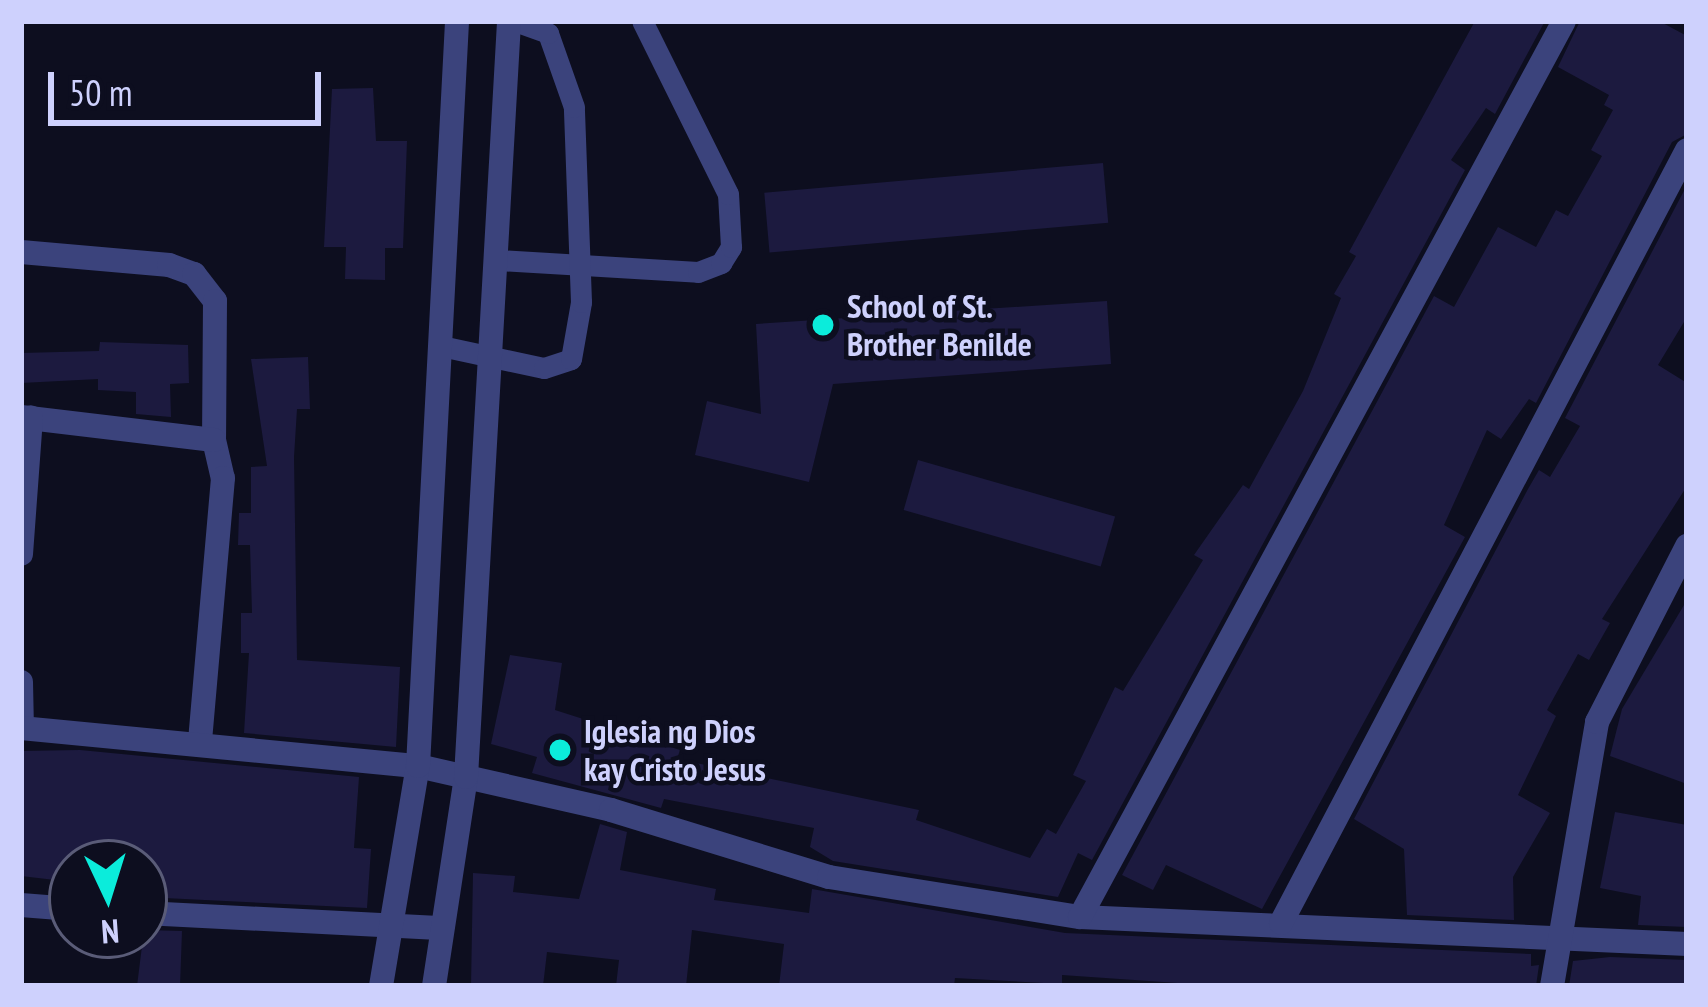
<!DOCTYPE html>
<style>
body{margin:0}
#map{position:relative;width:1708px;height:1007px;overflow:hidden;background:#0d0e1f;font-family:"PT Sans Narrow",sans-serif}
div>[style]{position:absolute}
.building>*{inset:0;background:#1c1a3f;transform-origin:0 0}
.service>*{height:21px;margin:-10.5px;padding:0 10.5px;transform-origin:10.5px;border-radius:10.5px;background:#3b437c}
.minor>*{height:24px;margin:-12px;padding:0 12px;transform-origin:12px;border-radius:12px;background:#3b437c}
.dots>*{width:33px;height:33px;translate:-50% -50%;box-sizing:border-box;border:6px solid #0d0e1f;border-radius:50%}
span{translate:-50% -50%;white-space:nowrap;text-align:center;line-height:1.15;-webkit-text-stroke:9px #0d0e1f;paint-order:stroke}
.poi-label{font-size:33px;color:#ced1fd;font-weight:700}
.left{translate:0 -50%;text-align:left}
.frame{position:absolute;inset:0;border:24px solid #ced1fd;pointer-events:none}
.north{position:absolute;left:48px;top:839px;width:120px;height:120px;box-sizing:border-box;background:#0d0e1f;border:3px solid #5a5c78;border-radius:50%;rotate:176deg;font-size:33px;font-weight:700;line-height:48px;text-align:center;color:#ced1fd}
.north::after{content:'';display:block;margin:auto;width:42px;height:54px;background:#0becdb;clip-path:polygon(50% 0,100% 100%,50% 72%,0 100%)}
.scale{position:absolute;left:48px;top:72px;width:273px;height:54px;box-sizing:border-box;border:6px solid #ced1fd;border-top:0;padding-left:15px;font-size:36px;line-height:42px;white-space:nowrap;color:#ced1fd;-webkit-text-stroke:9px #0d0e1f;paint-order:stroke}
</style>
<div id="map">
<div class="building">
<i style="clip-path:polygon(1475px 21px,1545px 21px,1495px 114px,1486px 108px,1451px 160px,1465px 170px,1092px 860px,1078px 853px,1058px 897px,833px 861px,810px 847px,814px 828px,664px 799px,661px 808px,532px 773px,537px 757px,491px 744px,510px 655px,562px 663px,555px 710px,680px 750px,677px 759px,919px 810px,916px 820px,1030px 858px,1047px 829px,1056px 834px,1086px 781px,1073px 775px,1115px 687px,1123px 691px,1203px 560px,1194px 555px,1243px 485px,1249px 489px,1303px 391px,1341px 298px,1334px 294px,1356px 256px,1349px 252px)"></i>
<i style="clip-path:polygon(1580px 21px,1659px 21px,1687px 36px,1687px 134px,1672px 142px,1536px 403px,1529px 399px,1501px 439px,1487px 430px,1444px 525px,1465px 537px,1262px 909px,1166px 865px,1153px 890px,1122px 875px,1434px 296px,1454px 307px,1498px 227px,1536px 247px,1556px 210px,1568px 216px,1602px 156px,1591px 150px,1613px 110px,1604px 105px,1609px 95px,1558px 67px)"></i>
<i style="clip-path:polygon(373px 88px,376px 141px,407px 141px,403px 248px,385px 248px,385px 280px,345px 279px,346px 247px,324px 247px,332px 89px)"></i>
<i style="left:1103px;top:163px;width:60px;height:340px;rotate:85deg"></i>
<i style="clip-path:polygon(1687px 185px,1687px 317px,1658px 365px,1687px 383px,1687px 486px,1602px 619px,1610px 623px,1589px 660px,1578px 654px,1547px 710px,1556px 716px,1518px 795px,1550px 813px,1513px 877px,1514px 920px,1407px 915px,1404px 849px,1354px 819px,1528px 489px,1539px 470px,1550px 477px,1580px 426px,1565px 418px)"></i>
<i style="clip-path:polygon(1107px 301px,1111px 364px,833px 384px,809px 482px,695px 455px,707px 401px,761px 414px,756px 324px)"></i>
<i style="clip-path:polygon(100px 342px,188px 345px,189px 383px,170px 384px,171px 417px,136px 414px,136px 392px,98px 390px,98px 379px,21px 383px,21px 353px,99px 351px)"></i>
<i style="clip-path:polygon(308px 357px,310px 409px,297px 409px,294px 457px,297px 660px,400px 667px,396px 747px,244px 733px,249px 653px,241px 653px,241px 613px,252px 613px,250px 545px,238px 545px,239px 513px,251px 513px,251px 467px,267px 466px,251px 359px)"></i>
<i style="left:918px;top:460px;width:205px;height:52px;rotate:16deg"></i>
<i style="clip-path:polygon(1687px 600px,1687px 784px,1610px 756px,1622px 709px)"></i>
<i style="clip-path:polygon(80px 750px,359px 777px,354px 848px,371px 849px,367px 908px,144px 897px,144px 863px,72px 863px,72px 882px,21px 876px,21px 751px)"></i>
<i style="clip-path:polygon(1615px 812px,1687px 825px,1687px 927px,1638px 925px,1641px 896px,1600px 888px)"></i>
<i style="clip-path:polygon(600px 824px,627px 832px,620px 870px,716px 889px,714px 900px,809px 913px,812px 889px,1065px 933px,1531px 954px,1531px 966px,1539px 965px,1536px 986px,1221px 986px,1062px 975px,1062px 984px,955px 978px,954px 986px,779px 986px,784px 944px,692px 930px,686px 986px,616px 986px,619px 960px,547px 952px,543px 986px,471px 986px,473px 873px,515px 876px,513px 892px,579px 899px)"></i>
<i style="clip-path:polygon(144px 930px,182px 931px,180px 986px,137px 986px)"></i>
<i style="clip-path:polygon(1610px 957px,1687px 960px,1687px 986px,1569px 986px,1573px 961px)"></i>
</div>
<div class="service">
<i style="left:498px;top:260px;width:200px;rotate:3.4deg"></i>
<i style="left:698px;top:272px;width:25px;rotate:-21deg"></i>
<i style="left:721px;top:263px;width:19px;rotate:-58deg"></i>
<i style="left:731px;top:247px;width:53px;rotate:-93.2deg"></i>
<i style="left:728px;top:194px;width:193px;rotate:-116.4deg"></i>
<i style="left:441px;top:346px;width:105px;rotate:12.1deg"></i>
<i style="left:544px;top:368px;width:28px;rotate:-18deg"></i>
<i style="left:571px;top:359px;width:58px;rotate:-80deg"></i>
<i style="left:581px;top:302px;width:195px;rotate:-92.1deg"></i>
<i style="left:574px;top:107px;width:78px;rotate:-109.4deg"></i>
<i style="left:548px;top:33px;width:35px;rotate:-160deg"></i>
</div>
<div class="minor">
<i style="left:21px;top:252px;width:149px;rotate:5deg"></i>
<i style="left:169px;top:265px;width:27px;rotate:20deg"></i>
<i style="left:194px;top:274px;width:34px;rotate:52deg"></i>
<i style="left:215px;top:301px;width:139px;rotate:90.4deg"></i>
<i style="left:214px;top:440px;width:39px;rotate:77deg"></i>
<i style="left:223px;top:478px;width:265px;rotate:95deg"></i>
<i style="left:21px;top:417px;width:194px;rotate:6.8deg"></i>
<i style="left:21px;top:554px;width:137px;rotate:-85.8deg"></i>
<i style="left:21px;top:682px;width:46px;rotate:88.8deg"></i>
<i style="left:21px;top:728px;width:399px;rotate:5.5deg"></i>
<i style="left:418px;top:766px;width:198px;rotate:12.8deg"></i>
<i style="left:611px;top:810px;width:228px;rotate:17.1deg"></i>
<i style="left:829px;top:877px;width:254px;rotate:9.1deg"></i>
<i style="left:1080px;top:917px;width:608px;rotate:2.55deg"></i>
<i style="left:21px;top:905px;width:51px;rotate:4.5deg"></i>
<i style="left:144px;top:913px;width:295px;rotate:2.9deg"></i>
<i style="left:1080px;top:917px;width:1018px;rotate:-61.62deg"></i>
<i style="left:1281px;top:923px;width:873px;rotate:-62.29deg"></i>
<i style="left:381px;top:986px;width:223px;rotate:-80.5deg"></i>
<i style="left:418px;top:766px;width:746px;rotate:-87deg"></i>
<i style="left:434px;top:986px;width:211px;rotate:-81.3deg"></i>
<i style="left:466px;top:777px;width:757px;rotate:-86.74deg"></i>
<i style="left:1552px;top:986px;width:268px;rotate:-80.3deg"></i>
<i style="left:1597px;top:722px;width:198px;rotate:-62.9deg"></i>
</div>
<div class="dots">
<i style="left:823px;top:325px;background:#0becdb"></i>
<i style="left:560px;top:750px;background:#0becdb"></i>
</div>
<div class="poi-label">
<span class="left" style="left:847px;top:325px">School of St.<br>Brother Benilde</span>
<span class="left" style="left:584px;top:750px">Iglesia ng Dios<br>kay Cristo Jesus</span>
</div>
<div class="frame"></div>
<div class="north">N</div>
<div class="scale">50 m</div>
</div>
